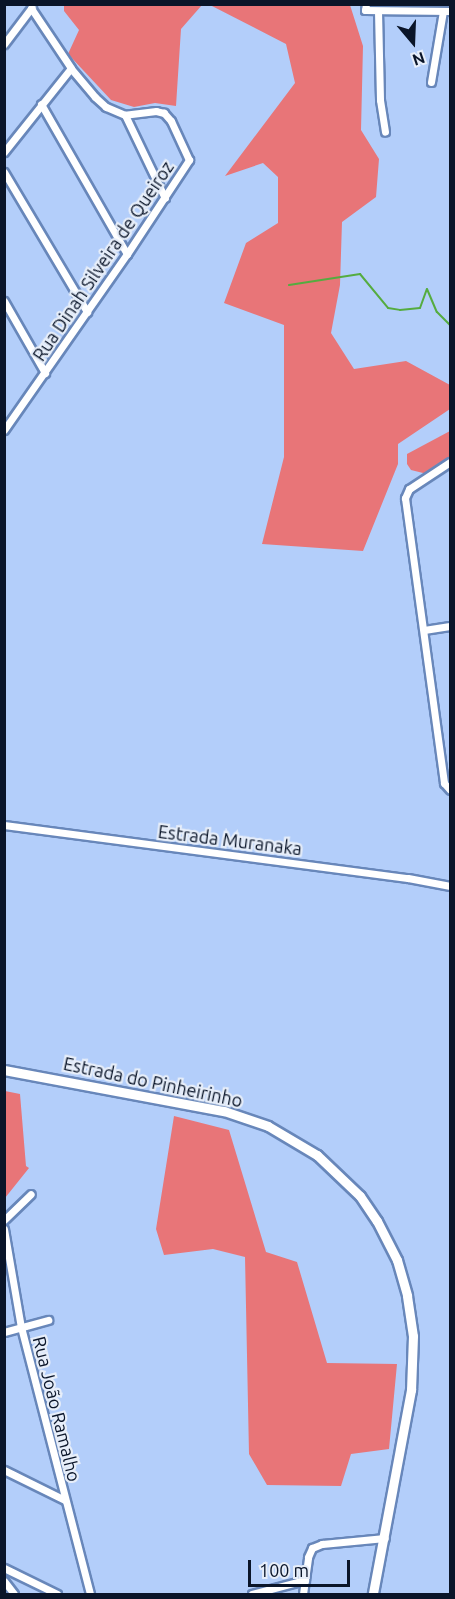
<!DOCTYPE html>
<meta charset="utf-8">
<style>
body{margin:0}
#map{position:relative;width:455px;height:1599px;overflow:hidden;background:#b3cefa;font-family:Ubuntu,sans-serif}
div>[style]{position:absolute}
.green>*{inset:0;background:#e87578}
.stream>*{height:2px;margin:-1px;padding:0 1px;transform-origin:1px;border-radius:1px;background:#55ac40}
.roads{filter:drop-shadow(2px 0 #6887ba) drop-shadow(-2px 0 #6887ba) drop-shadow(0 2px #6887ba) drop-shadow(0 -2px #6887ba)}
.minor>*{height:7px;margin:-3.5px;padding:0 3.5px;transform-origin:3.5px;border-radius:3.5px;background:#fff}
.secondary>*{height:9px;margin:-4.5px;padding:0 4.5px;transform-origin:4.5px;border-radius:4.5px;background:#fff}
span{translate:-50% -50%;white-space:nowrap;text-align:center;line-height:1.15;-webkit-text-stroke:4.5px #e7eef9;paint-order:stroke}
.street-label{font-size:18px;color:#0a1529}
.frame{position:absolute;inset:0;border:6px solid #0a1529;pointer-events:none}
.north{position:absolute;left:383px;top:12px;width:60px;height:60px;-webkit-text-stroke:4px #e7eef9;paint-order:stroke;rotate:161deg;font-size:16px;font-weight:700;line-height:24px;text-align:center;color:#0a1529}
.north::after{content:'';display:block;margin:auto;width:21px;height:27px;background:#0a1529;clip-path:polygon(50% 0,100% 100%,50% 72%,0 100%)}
.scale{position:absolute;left:248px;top:1560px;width:102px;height:27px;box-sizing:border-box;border:3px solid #0a1529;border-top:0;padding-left:8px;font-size:18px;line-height:21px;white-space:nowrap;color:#0a1529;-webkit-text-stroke:4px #e7eef9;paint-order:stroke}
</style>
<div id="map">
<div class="green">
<i style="clip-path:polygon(64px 5px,202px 5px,181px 29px,176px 106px,155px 103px,134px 107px,111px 100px,68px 54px,79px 30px,64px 11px)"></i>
<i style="clip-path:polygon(210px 5px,350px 5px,363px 46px,361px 130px,379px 159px,376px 197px,342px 222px,340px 285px,331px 333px,354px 369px,406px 361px,450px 385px,450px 409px,398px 444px,398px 464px,363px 551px,262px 544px,284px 457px,284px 325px,224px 303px,246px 243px,278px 223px,278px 177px,263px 163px,225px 176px,295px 83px,286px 44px)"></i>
<i style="clip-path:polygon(450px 431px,450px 459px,427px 474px,411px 470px,407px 464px,407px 454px)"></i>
<i style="clip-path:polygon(5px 1091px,20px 1094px,26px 1166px,29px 1168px,5px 1198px)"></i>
<i style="clip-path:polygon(174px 1116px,229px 1130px,266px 1252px,297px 1262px,327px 1363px,397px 1364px,389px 1449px,351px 1454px,341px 1486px,267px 1485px,249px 1454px,245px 1257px,213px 1249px,164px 1255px,156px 1229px)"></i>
</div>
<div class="stream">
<i style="left:289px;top:285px;width:72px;rotate:-8.8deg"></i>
<i style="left:360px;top:274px;width:44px;rotate:50.5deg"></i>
<i style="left:388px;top:308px;width:12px;rotate:9deg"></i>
<i style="left:400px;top:310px;width:20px;rotate:-6deg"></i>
<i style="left:420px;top:308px;width:20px;rotate:-70deg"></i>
<i style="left:427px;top:289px;width:25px;rotate:67deg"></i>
<i style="left:437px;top:312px;width:18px;rotate:45deg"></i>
</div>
<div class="roads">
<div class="minor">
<i style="left:366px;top:4px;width:6px;rotate:99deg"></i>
<i style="left:365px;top:10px;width:85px;rotate:0.7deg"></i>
<i style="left:378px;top:11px;width:89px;rotate:88.7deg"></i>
<i style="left:380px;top:100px;width:32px;rotate:81deg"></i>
<i style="left:4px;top:44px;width:46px;rotate:-52.9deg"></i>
<i style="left:431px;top:82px;width:72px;rotate:-80.4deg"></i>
<i style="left:41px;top:104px;width:173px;rotate:60.2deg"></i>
<i style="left:125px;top:115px;width:92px;rotate:64.3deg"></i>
<i style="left:4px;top:152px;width:107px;rotate:-51.4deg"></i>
<i style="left:4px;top:172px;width:163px;rotate:59.3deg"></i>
<i style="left:4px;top:301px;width:83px;rotate:60.3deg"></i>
<i style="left:4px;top:430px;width:215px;rotate:-55.1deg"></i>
<i style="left:127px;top:254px;width:113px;rotate:-56.6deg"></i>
<i style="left:189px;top:160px;width:43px;rotate:-114.8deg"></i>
<i style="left:171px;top:121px;width:11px;rotate:-131deg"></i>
<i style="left:164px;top:113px;width:8px;rotate:-166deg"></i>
<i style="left:156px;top:111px;width:31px;rotate:173deg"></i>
<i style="left:125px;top:115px;width:21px;rotate:-157deg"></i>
<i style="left:106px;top:107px;width:15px;rotate:-138deg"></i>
<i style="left:95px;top:97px;width:38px;rotate:-130deg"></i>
<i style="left:71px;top:68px;width:72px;rotate:-123.7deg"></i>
<i style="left:450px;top:462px;width:49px;rotate:146.6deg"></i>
<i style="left:409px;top:489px;width:10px;rotate:114deg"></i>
<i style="left:405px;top:498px;width:288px;rotate:82.2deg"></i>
<i style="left:444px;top:783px;width:9px;rotate:49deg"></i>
<i style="left:424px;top:630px;width:26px;rotate:-9deg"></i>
<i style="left:4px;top:825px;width:407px;rotate:7.5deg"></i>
<i style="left:408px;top:878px;width:43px;rotate:10.8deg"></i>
<i style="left:4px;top:1220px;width:37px;rotate:-44deg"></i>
<i style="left:4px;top:1229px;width:99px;rotate:80.2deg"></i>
<i style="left:21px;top:1327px;width:276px;rotate:75.5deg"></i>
<i style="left:4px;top:1332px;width:46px;rotate:-15.3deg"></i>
<i style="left:4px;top:1470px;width:68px;rotate:26.2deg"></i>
<i style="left:4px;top:1568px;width:59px;rotate:26.1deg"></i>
<i style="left:4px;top:1581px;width:16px;rotate:52deg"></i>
<i style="left:252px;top:1594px;width:55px;rotate:-14.8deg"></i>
<i style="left:303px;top:1594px;width:37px;rotate:-82deg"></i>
<i style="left:308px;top:1557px;width:10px;rotate:-66deg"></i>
<i style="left:312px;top:1548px;width:11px;rotate:-22deg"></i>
<i style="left:322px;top:1544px;width:63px;rotate:-5.4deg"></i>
</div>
<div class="secondary">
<i style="left:4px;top:1070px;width:224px;rotate:10.6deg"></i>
<i style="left:224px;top:1111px;width:46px;rotate:18.8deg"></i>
<i style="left:268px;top:1126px;width:57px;rotate:30.6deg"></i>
<i style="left:317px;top:1155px;width:59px;rotate:43.6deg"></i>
<i style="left:360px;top:1196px;width:30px;rotate:56deg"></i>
<i style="left:377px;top:1221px;width:44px;rotate:62.9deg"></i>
<i style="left:397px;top:1260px;width:37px;rotate:74deg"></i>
<i style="left:407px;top:1296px;width:40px;rotate:81.5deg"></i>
<i style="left:413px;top:1336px;width:54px;rotate:92.1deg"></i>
<i style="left:411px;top:1390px;width:208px;rotate:100.6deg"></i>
</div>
</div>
<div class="street-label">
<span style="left:103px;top:261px;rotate:-56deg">Rua Dinah Silveira de Queiroz</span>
<span style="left:230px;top:840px;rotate:7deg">Estrada Muranaka</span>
<span style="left:153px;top:1082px;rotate:12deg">Estrada do Pinheirinho</span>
<span style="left:57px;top:1409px;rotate:76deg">Rua João Ramalho</span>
</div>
<div class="frame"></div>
<div class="north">N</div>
<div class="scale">100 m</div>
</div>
